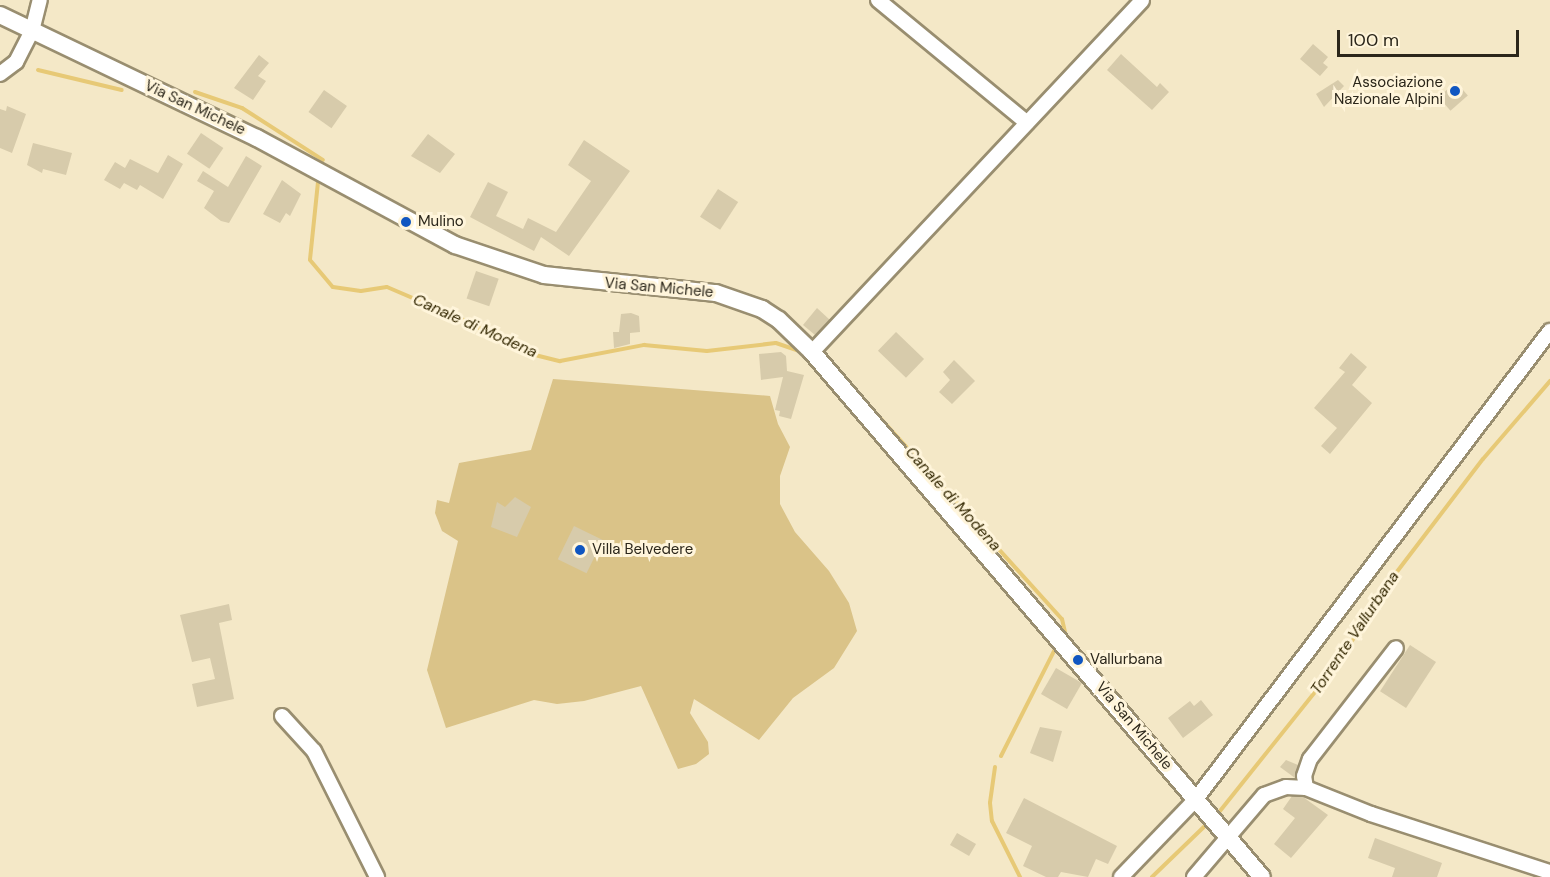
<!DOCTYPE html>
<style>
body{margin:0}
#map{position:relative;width:1550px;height:877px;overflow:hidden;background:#f4e8c7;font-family:"DM Sans",sans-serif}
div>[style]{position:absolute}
.green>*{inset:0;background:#dac388}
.stream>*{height:4px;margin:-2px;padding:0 2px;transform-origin:2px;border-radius:2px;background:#e7c976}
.building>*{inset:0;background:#d7cbab;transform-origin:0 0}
.roads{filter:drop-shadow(2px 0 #998e70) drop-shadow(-2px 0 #998e70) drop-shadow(0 2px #998e70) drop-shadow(0 -2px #998e70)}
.minor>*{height:14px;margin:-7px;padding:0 7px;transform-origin:7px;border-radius:7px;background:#fff}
.major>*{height:16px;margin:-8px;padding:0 8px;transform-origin:8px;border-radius:8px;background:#fff}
.dots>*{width:16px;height:16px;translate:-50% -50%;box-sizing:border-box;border:3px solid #fff5db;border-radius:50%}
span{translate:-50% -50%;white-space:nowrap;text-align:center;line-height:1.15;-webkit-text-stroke:6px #fff5db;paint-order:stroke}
.poi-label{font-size:15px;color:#2b261a}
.right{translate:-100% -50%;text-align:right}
.left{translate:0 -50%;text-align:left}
.street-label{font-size:15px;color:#2b261a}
.water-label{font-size:16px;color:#352903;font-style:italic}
.scale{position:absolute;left:1337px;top:30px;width:182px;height:27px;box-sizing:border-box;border:3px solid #2b261a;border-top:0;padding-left:8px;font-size:18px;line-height:21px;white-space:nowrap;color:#2b261a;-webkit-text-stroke:4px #fff5db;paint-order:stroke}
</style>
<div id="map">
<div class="green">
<i style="clip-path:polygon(553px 379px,770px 396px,778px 424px,790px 447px,780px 476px,780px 504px,795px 532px,829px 571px,849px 603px,857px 631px,834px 668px,793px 698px,759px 740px,694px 699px,690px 713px,708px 742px,709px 754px,696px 764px,678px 769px,641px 686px,584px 701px,557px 704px,534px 700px,446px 728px,427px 670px,458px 541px,442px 531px,435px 513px,437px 500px,449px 503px,459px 463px,531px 450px)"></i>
</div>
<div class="stream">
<i style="left:38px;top:70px;width:86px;rotate:13.4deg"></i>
<i style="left:195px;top:92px;width:50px;rotate:18.8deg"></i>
<i style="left:242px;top:108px;width:96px;rotate:32.7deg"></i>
<i style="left:318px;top:182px;width:78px;rotate:95.9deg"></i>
<i style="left:310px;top:260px;width:35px;rotate:50deg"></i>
<i style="left:333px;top:287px;width:28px;rotate:8deg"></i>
<i style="left:361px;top:291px;width:26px;rotate:-9deg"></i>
<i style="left:387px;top:287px;width:84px;rotate:23.2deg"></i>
<i style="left:464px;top:320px;width:71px;rotate:27.6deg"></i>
<i style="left:527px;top:353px;width:34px;rotate:14deg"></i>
<i style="left:560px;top:361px;width:86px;rotate:-10.8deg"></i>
<i style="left:644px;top:345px;width:63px;rotate:5.4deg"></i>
<i style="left:707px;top:351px;width:69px;rotate:-6.6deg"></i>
<i style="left:776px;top:343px;width:28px;rotate:19deg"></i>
<i style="left:854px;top:389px;width:310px;rotate:47.9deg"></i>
<i style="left:1062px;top:619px;width:13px;rotate:77deg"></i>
<i style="left:1001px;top:756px;width:122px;rotate:-63.2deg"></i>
<i style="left:995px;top:767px;width:36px;rotate:98deg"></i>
<i style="left:990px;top:803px;width:18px;rotate:84deg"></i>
<i style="left:992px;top:821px;width:63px;rotate:63.4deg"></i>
<i style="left:1216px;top:816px;width:191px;rotate:-51.4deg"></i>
<i style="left:1335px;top:667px;width:112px;rotate:-57deg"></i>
<i style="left:1396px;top:573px;width:143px;rotate:-52.7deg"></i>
<i style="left:1483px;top:459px;width:103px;rotate:-49.3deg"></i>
<i style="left:1152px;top:877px;width:81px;rotate:-44deg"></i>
</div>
<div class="building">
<i style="clip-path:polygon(1313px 44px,1328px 57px,1323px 63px,1328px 67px,1320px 76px,1300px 59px)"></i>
<i style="clip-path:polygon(1121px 54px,1157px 87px,1160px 83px,1169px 92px,1152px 110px,1107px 70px)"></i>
<i style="clip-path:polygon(259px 55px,269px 63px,258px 76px,266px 81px,253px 100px,234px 88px)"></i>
<i style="clip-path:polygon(1338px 80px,1344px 86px,1324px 107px,1316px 94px)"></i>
<i style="left:1456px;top:82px;width:18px;height:23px;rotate:49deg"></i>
<i style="left:324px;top:90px;width:28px;height:27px;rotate:35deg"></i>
<i style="clip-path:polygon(7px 106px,26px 114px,12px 153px,0 148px,0 109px,6px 111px)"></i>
<i style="left:201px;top:133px;width:27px;height:25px;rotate:34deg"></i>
<i style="clip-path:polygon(428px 134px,455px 154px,440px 173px,411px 156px)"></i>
<i style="clip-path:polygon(584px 140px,630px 171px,569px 256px,541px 237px,534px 251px,470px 217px,488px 182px,508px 192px,496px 216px,523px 229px,528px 218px,556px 232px,591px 181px,568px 165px)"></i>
<i style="clip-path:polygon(33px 143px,72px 153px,66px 175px,43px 169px,42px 173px,27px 165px)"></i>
<i style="clip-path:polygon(168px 155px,183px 164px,163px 199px,140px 185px,137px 190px,124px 183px,120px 189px,104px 180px,115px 162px,125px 168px,130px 159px,158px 173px)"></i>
<i style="clip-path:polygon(246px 156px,262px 166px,229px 223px,221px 221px,204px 208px,214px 191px,197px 181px,203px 171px,228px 187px)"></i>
<i style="clip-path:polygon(282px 180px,301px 194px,290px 216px,286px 213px,280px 223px,263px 214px)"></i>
<i style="left:718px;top:189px;width:24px;height:33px;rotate:33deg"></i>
<i style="left:476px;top:271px;width:24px;height:29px;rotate:19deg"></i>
<i style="clip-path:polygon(817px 308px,830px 320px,815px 335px,803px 325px)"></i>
<i style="clip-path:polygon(631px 313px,639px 316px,640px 332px,630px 333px,630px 344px,614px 348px,613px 332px,619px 332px,621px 314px)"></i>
<i style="left:896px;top:332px;width:39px;height:26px;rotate:44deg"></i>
<i style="clip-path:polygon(781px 352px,786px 356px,787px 371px,804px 375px,791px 419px,779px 416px,780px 411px,775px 410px,783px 377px,761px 380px,759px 354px)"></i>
<i style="clip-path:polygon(1351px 353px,1367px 367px,1352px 385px,1372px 403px,1330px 454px,1321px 446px,1337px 428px,1314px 408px,1345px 372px,1339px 368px)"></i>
<i style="clip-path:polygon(954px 360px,975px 381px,952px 404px,939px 392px,950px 380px,943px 372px)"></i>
<i style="clip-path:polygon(515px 497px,531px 507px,517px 537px,491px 527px,497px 502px,505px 507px)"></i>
<i style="left:574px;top:526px;width:32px;height:37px;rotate:26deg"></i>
<i style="clip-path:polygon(229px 604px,232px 620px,219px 623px,234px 699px,197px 707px,192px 684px,215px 679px,210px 658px,192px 662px,180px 615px)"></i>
<i style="left:1410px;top:645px;width:31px;height:55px;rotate:33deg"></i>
<i style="left:1056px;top:668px;width:30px;height:30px;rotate:30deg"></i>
<i style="clip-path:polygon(1201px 700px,1213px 715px,1183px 738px,1168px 718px,1190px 701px,1194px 706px)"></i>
<i style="clip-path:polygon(1040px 727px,1062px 731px,1053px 762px,1030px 753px)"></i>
<i style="clip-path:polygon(1286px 760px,1298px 765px,1295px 778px,1280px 767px)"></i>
<i style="clip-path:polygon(1292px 796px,1303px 797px,1328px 815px,1291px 858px,1274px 844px,1295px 818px,1283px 809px)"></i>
<i style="clip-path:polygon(1024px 798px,1117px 846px,1108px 864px,1096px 859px,1088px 877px,1061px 872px,1058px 877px,1046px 877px,1023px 866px,1032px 846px,1006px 833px)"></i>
<i style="left:957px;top:833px;width:22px;height:14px;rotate:30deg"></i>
<i style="clip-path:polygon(1375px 838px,1442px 863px,1437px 877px,1392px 877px,1395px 868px,1368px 858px)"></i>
</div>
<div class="roads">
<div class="minor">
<i style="left:878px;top:0;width:193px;rotate:39.5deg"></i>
<i style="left:0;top:74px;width:20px;rotate:-37deg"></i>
<i style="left:16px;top:62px;width:35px;rotate:-63deg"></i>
<i style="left:32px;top:31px;width:32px;rotate:-76deg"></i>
<i style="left:812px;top:352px;width:482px;rotate:-46.8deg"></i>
<i style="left:282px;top:716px;width:47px;rotate:47.6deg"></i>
<i style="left:314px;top:751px;width:141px;rotate:63.4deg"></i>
<i style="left:1306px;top:788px;width:12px;rotate:-99deg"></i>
<i style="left:1304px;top:776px;width:18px;rotate:-71deg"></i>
<i style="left:1310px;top:759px;width:140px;rotate:-52.2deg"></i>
<i style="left:1121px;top:877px;width:108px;rotate:-46.1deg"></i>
<i style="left:1196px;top:799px;width:587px;rotate:-52.9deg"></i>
<i style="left:1194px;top:877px;width:108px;rotate:-49.5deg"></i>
<i style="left:1264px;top:795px;width:23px;rotate:-20deg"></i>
<i style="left:1286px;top:787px;width:20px;rotate:3deg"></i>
<i style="left:1306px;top:788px;width:70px;rotate:21.8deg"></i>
<i style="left:1371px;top:814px;width:188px;rotate:18deg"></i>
</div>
<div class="major">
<i style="left:0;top:15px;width:285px;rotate:25.6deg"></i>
<i style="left:257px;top:138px;width:225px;rotate:28.4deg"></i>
<i style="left:455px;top:245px;width:94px;rotate:18.6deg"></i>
<i style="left:544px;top:275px;width:173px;rotate:6deg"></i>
<i style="left:716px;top:293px;width:49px;rotate:19.2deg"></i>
<i style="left:762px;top:309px;width:20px;rotate:33deg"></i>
<i style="left:779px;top:320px;width:46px;rotate:44.1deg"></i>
<i style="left:812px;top:352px;width:691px;rotate:49.4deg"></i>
</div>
</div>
<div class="dots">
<i style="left:1455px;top:91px;background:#1056c1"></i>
<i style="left:406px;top:222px;background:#1056c1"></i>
<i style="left:580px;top:550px;background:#1056c1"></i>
<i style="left:1078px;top:660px;background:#1056c1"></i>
</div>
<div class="poi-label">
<span class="right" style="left:1443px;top:91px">Associazione<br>Nazionale Alpini</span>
<span class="left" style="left:418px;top:222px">Mulino</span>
<span class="left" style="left:592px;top:550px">Villa Belvedere</span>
<span class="left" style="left:1090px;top:660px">Vallurbana</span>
</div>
<div class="street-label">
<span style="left:195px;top:108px;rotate:25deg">Via San Michele</span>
<span style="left:659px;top:288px;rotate:5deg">Via San Michele</span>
<span style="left:1134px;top:726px;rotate:50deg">Via San Michele</span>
</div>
<div class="water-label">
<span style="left:475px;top:326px;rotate:24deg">Canale di Modena</span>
<span style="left:953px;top:499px;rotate:48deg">Canale di Modena</span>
<span style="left:1355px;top:633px;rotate:-56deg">Torrente Vallurbana</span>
</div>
<div class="scale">100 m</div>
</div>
